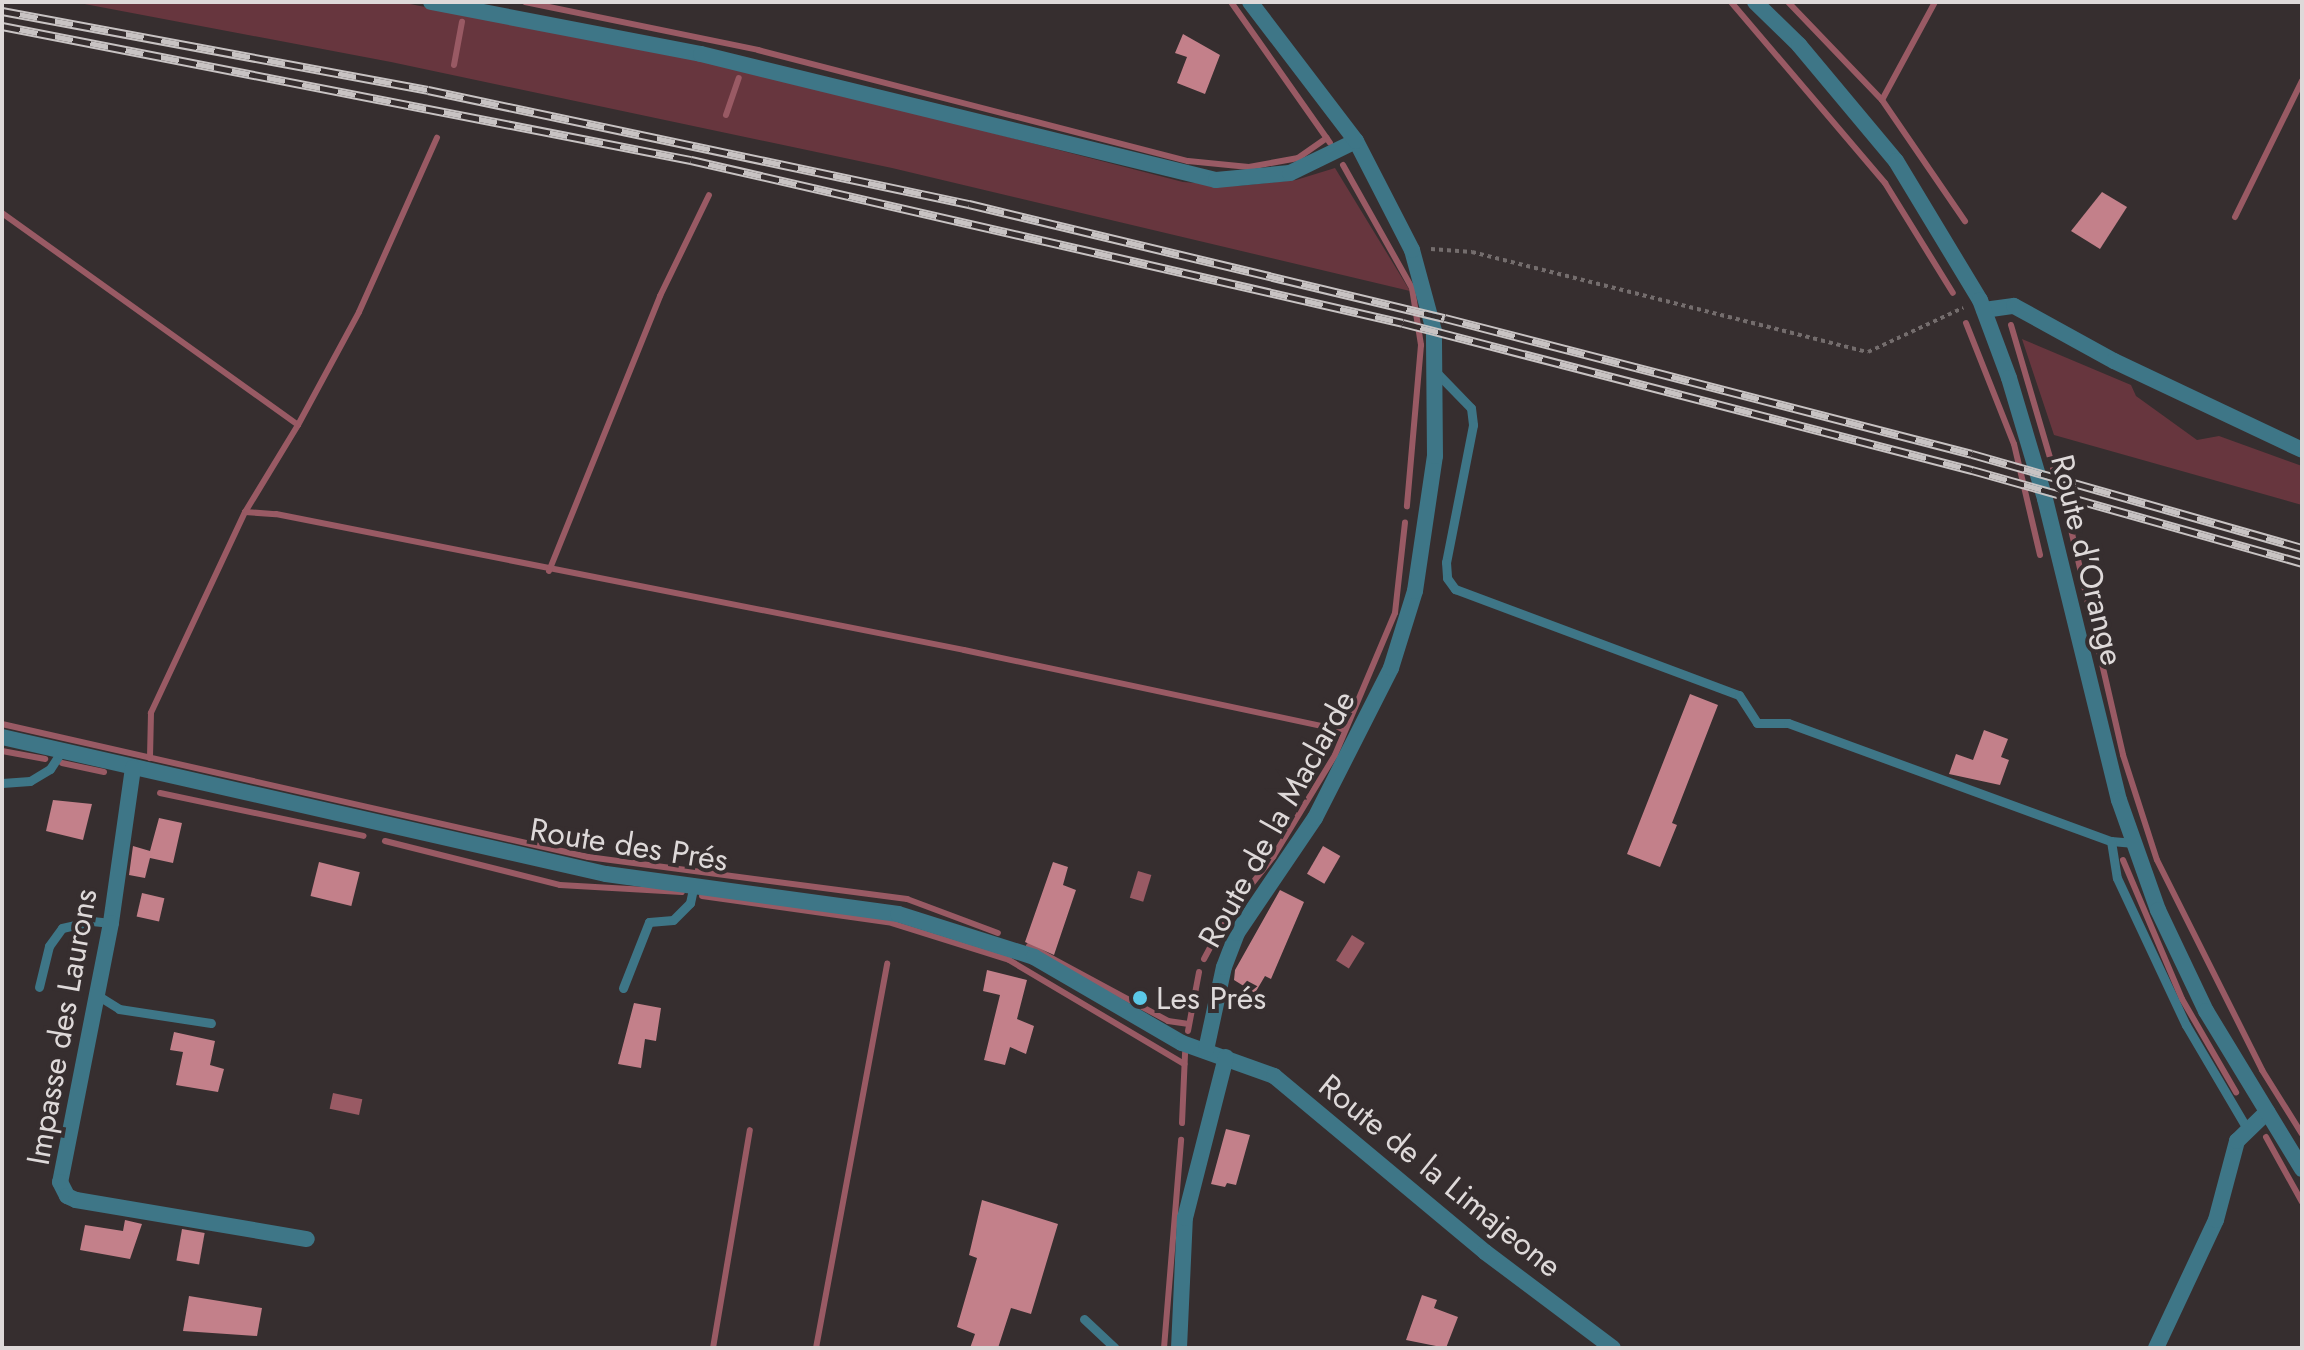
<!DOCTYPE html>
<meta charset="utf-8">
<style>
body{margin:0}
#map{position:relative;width:2304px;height:1350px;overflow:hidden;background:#362e2f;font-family:Jost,sans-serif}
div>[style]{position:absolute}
.green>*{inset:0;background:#67363e}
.water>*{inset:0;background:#995a64;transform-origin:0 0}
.stream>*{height:6px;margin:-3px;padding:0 3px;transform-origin:3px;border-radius:3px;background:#995a64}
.building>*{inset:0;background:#c3808a;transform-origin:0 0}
.path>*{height:4px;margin-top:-2px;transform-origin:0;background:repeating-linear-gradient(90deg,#746d6d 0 4px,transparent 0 8px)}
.service>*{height:9px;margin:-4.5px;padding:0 4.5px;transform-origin:4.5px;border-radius:4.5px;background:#3e7687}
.minor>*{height:16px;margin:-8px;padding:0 8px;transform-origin:8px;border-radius:8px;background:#3e7687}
.tertiary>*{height:16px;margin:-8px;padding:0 8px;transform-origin:8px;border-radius:8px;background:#3e7687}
.rail>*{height:9px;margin-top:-4.5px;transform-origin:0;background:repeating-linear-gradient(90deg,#362e2f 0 18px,#c8c3c3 0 36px);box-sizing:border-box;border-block:2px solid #c8c3c3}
.dots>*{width:22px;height:22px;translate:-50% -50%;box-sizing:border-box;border:4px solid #362e2f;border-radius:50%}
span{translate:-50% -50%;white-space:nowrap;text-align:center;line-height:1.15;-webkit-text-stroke:8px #362e2f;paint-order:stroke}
.street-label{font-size:32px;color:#ded9d9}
.poi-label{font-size:32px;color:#ded9d9}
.left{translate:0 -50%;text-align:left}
.frame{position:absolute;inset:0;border:4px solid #ded9d9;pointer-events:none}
</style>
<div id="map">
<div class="green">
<i style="clip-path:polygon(74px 2px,400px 2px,756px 72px,1183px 182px,1237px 186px,1296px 180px,1335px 168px,1410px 291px,892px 168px,391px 62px)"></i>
<i style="clip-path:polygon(2022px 339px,2131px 385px,2136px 396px,2197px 440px,2219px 436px,2302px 466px,2302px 505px,2054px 435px)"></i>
</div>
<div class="water">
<i style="left:1138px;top:871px;width:14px;height:28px;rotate:17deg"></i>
<i style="left:1352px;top:935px;width:15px;height:30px;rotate:32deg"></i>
<i style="left:333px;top:1093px;width:30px;height:16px;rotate:12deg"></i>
</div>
<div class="stream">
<i style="left:525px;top:2px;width:238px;rotate:11.6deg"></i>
<i style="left:758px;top:50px;width:444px;rotate:14.5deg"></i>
<i style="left:1188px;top:161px;width:61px;rotate:5.6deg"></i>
<i style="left:1249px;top:167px;width:50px;rotate:-10.4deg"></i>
<i style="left:1298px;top:158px;width:35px;rotate:-35deg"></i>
<i style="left:1231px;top:2px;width:172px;rotate:54.9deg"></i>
<i style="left:1731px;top:2px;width:238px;rotate:49.6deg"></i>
<i style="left:1885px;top:183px;width:129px;rotate:58.3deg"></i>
<i style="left:1788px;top:2px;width:136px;rotate:46.2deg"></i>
<i style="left:1882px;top:100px;width:147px;rotate:55.6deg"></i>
<i style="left:454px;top:65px;width:44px;rotate:-79.5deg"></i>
<i style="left:1882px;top:100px;width:111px;rotate:-61.6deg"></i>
<i style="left:726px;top:115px;width:39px;rotate:-71deg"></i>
<i style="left:1343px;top:165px;width:141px;rotate:60.7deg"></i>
<i style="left:1412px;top:288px;width:58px;rotate:81deg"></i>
<i style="left:1421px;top:345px;width:162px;rotate:95deg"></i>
<i style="left:2px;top:213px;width:364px;rotate:35.6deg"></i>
<i style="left:298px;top:425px;width:102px;rotate:121.3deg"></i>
<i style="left:245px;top:512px;width:222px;rotate:115.1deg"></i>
<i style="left:151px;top:713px;width:45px;rotate:91.3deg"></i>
<i style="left:2235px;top:217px;width:152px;rotate:-63.8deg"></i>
<i style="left:1966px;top:323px;width:130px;rotate:68.4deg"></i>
<i style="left:2014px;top:444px;width:114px;rotate:76.8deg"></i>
<i style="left:2011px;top:325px;width:209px;rotate:73.6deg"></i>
<i style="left:2070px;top:525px;width:236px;rotate:77deg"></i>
<i style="left:2123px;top:755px;width:110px;rotate:72.1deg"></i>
<i style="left:2157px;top:860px;width:235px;rotate:63.4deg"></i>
<i style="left:2262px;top:1070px;width:75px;rotate:58deg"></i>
<i style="left:298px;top:425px;width:128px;rotate:-61.6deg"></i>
<i style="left:359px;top:312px;width:191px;rotate:-65.9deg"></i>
<i style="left:245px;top:512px;width:31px;rotate:4deg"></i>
<i style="left:276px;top:514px;width:701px;rotate:11.18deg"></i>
<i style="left:964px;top:650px;width:389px;rotate:12deg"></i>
<i style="left:549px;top:571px;width:297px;rotate:-68deg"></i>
<i style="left:660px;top:296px;width:112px;rotate:-64.1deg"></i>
<i style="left:2px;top:724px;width:601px;rotate:12.79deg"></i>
<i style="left:588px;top:857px;width:322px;rotate:7.5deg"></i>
<i style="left:907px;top:899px;width:97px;rotate:20.5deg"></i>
<i style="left:2px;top:751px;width:44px;rotate:10.5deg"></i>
<i style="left:62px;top:763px;width:43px;rotate:12.1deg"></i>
<i style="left:160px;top:793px;width:208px;rotate:11.9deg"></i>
<i style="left:385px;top:841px;width:180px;rotate:14.1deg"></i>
<i style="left:560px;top:885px;width:122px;rotate:3.3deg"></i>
<i style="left:2123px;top:860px;width:151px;rotate:67deg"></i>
<i style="left:2182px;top:999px;width:108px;rotate:59.9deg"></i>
<i style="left:702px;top:896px;width:188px;rotate:8deg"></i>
<i style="left:888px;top:922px;width:127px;rotate:17.4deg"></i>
<i style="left:1009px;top:960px;width:204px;rotate:30.7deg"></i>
<i style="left:1029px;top:946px;width:158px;rotate:28.3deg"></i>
<i style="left:1168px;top:1021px;width:21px;rotate:8deg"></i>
<i style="left:1204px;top:959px;width:51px;rotate:-61.9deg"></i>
<i style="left:1228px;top:914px;width:73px;rotate:-51.7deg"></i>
<i style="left:1273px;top:857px;width:119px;rotate:-58.7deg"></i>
<i style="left:1335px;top:755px;width:154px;rotate:-67.1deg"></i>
<i style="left:1395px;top:613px;width:91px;rotate:-83.7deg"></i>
<i style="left:1188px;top:1031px;width:60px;rotate:-79.4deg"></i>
<i style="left:1182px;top:1123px;width:70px;rotate:-87.5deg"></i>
<i style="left:2266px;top:1137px;width:74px;rotate:61deg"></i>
<i style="left:713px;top:1348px;width:221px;rotate:-80.4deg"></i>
<i style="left:816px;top:1348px;width:391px;rotate:-79.5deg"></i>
<i style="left:1164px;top:1348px;width:209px;rotate:-85.3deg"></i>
</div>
<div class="building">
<i style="clip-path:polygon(1183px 34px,1220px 55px,1205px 94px,1177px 83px,1187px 57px,1175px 53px)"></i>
<i style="clip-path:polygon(2102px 192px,2127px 207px,2100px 249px,2071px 231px)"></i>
<i style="clip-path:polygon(1690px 694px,1718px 705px,1672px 823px,1677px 825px,1660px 867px,1627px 854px)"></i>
<i style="clip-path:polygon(1984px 730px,2008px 739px,2001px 757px,2009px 760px,2000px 785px,1949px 774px,1956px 754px,1973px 760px)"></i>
<i style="clip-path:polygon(53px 800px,92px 804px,83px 840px,46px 831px)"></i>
<i style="clip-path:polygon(159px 818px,182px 823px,173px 863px,150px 858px,145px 878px,129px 875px,133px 846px,150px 851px)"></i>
<i style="left:1323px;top:846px;width:20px;height:32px;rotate:30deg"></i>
<i style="left:319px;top:862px;width:42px;height:35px;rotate:14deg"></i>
<i style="clip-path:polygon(1053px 862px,1068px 867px,1063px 885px,1076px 890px,1054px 955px,1025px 942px)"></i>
<i style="clip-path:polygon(1280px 890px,1304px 902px,1271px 979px,1265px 976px,1255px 993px,1234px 980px,1235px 970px)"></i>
<i style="left:142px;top:893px;width:23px;height:24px;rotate:13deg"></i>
<i style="clip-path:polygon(987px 970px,1027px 980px,1017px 1019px,1034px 1026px,1026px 1054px,1010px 1047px,1005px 1065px,984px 1060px,1000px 995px,983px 991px)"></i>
<i style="clip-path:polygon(634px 1003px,661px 1008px,656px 1041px,645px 1039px,641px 1068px,618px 1064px)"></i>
<i style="clip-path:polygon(174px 1032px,215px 1041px,210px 1065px,224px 1069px,218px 1092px,176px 1085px,183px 1052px,170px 1050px)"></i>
<i style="clip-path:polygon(1226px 1129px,1250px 1135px,1236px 1185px,1227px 1183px,1225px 1187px,1211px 1184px)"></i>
<i style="clip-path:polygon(982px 1200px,1058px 1224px,1031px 1314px,1011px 1308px,998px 1348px,970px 1348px,975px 1334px,957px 1327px,977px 1258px,969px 1255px)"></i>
<i style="clip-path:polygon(125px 1220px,142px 1224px,130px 1259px,80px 1250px,85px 1225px,123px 1231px)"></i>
<i style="left:182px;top:1229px;width:23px;height:32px;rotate:10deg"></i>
<i style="clip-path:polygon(1422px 1295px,1437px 1300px,1434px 1308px,1458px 1317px,1446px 1348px,1406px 1340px)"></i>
<i style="clip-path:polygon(189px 1296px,262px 1308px,257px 1336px,183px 1331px)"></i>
</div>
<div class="path">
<i style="left:1431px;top:249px;width:41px;rotate:4.2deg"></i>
<i style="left:1472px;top:252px;width:408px;rotate:14.2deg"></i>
<i style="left:1868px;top:352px;width:105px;rotate:-24.9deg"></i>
</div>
<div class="service">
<i style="left:1436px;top:372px;width:50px;rotate:45.8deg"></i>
<i style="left:1471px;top:408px;width:17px;rotate:83deg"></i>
<i style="left:1473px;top:425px;width:140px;rotate:101.1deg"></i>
<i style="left:1446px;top:562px;width:16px;rotate:86deg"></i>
<i style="left:1447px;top:578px;width:14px;rotate:54deg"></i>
<i style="left:1455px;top:589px;width:303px;rotate:20.5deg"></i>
<i style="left:1739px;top:695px;width:33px;rotate:57deg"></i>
<i style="left:1757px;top:723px;width:31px"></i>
<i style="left:1788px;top:723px;width:344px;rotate:20.1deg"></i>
<i style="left:2111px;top:841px;width:23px;rotate:5deg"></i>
<i style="left:2px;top:783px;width:28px;rotate:-4deg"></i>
<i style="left:30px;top:781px;width:23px;rotate:-31deg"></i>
<i style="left:50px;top:769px;width:24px;rotate:-57deg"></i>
<i style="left:2111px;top:841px;width:37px;rotate:81deg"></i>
<i style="left:2117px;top:878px;width:162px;rotate:64.9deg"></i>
<i style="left:2186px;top:1025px;width:118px;rotate:59.5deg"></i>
<i style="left:39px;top:987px;width:42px;rotate:-76.3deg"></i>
<i style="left:49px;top:946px;width:22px;rotate:-54deg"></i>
<i style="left:62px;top:928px;width:31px;rotate:-13deg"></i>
<i style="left:92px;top:921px;width:19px;rotate:6deg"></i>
<i style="left:623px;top:988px;width:71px;rotate:-68.5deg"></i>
<i style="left:649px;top:922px;width:24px;rotate:-5deg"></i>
<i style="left:673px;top:920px;width:24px;rotate:-45deg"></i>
<i style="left:690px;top:903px;width:19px;rotate:-78deg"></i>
<i style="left:97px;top:995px;width:26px;rotate:32deg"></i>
<i style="left:119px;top:1009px;width:93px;rotate:8.7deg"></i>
<i style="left:1084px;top:1319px;width:42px;rotate:43.1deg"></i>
</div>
<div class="minor">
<i style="left:431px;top:2px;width:275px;rotate:10.9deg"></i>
<i style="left:701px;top:54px;width:530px;rotate:13.75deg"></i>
<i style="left:1216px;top:180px;width:74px;rotate:-5.4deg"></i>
<i style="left:1290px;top:173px;width:73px;rotate:-25.9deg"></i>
<i style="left:1984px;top:310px;width:30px;rotate:-8deg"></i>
<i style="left:2014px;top:306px;width:114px;rotate:28.8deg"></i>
<i style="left:2114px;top:361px;width:208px;rotate:25.3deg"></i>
<i style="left:2px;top:737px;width:619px;rotate:12.78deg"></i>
<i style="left:606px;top:874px;width:295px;rotate:7.8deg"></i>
<i style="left:898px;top:914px;width:143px;rotate:17.5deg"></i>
<i style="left:1034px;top:957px;width:171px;rotate:30.2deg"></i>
<i style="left:1182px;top:1043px;width:98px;rotate:19.7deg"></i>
<i style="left:1274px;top:1076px;width:275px;rotate:39.8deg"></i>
<i style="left:1485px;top:1252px;width:160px;rotate:36.9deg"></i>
<i style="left:133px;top:768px;width:157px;rotate:98.1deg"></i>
<i style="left:111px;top:923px;width:264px;rotate:101.1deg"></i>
<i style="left:60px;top:1182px;width:16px;rotate:63deg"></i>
<i style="left:67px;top:1196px;width:10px;rotate:24deg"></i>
<i style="left:76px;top:1200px;width:234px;rotate:9.6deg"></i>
<i style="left:1206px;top:1050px;width:85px;rotate:-77.8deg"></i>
<i style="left:1224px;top:967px;width:36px;rotate:-69deg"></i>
<i style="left:1237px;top:933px;width:139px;rotate:-55.9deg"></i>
<i style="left:1315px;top:818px;width:168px;rotate:-63.1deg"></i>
<i style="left:1391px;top:668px;width:81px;rotate:-72.7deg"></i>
<i style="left:1415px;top:591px;width:136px;rotate:-81.6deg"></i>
<i style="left:1435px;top:456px;width:125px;rotate:-90.5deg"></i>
<i style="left:1434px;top:331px;width:84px;rotate:-105.2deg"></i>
<i style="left:1412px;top:250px;width:123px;rotate:-117.2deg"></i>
<i style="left:1356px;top:141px;width:175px;rotate:-127.3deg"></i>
<i style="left:1179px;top:1348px;width:130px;rotate:-87.4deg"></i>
<i style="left:1185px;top:1218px;width:166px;rotate:-75.7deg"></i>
<i style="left:2156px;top:1348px;width:141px;rotate:-64.9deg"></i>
<i style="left:2216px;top:1220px;width:82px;rotate:-75.1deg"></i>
<i style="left:2237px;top:1141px;width:42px;rotate:-44deg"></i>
</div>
<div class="tertiary">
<i style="left:1755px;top:2px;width:62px;rotate:44.3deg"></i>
<i style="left:1799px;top:45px;width:151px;rotate:50.1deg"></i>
<i style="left:1896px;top:161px;width:162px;rotate:58.9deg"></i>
<i style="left:1980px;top:300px;width:83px;rotate:69.6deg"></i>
<i style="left:2009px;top:378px;width:126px;rotate:73.4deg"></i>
<i style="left:2045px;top:499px;width:310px;rotate:76.2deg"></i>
<i style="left:2119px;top:800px;width:117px;rotate:70.5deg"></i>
<i style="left:2158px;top:910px;width:112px;rotate:64.6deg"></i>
<i style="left:2206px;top:1011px;width:185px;rotate:58.7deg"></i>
</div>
<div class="rail">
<i style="left:2px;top:11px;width:433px;rotate:10.5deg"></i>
<i style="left:428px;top:90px;width:553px;rotate:11.9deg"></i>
<i style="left:969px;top:204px;width:489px;rotate:13.5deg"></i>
<i style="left:1445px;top:318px;width:544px;rotate:14.47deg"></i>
<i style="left:1972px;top:454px;width:343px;rotate:15.9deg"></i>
<i style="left:2px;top:26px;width:702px;rotate:11.01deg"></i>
<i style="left:691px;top:160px;width:730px;rotate:12.89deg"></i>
<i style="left:1403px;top:323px;width:588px;rotate:14.49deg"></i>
<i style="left:1972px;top:470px;width:343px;rotate:15.7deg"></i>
</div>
<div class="dots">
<i style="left:1140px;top:998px;background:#5bc8e7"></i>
</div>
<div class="street-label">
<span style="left:2087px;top:560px;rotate:76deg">Route d'Orange</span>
<span style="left:1277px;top:819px;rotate:-61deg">Route de la Maclarde</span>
<span style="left:629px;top:845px;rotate:9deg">Route des Prés</span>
<span style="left:62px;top:1027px;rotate:-80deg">Impasse des Laurons</span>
<span style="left:1440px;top:1176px;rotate:39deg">Route de la Limajeone</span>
</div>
<div class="poi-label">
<span class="left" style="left:1156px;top:998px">Les Prés</span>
</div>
<div class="frame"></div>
</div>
